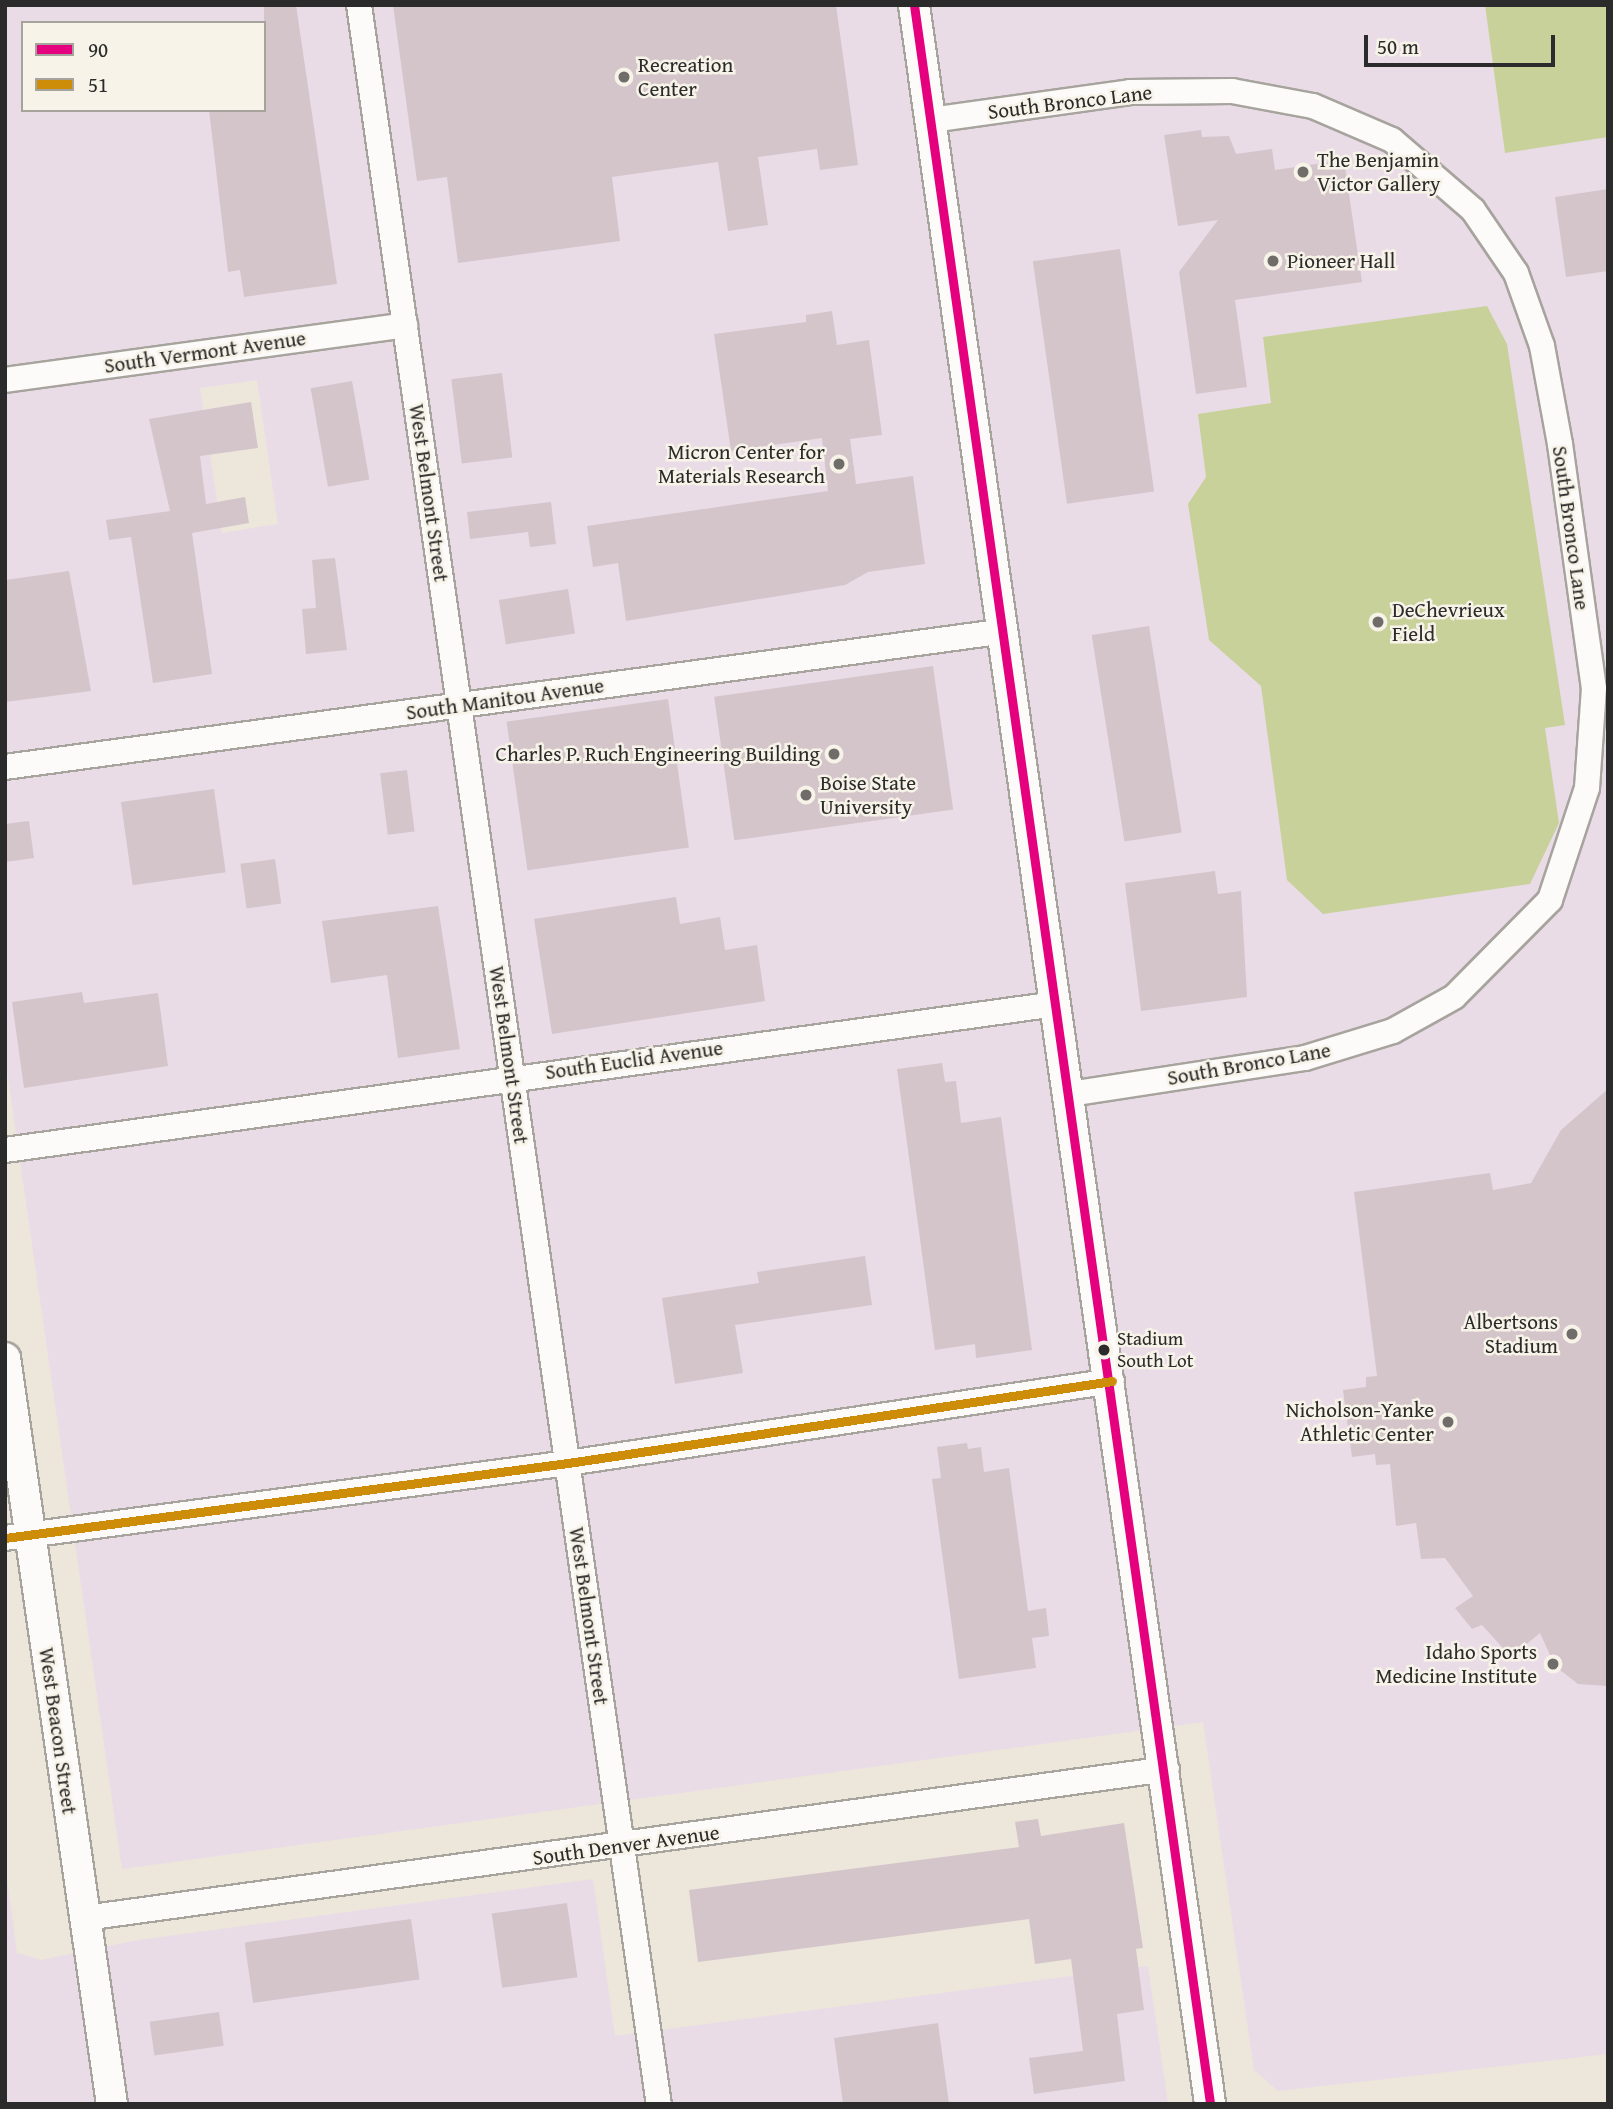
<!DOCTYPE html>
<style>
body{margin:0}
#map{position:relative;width:1613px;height:2109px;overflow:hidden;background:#ede6db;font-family:"Gentium Book Plus",serif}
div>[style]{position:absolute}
.built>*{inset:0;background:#e9dce7}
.green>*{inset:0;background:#c8d19a}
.building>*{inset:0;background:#d4c5cb;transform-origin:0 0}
.roads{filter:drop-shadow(2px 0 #a7a39d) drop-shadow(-2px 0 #a7a39d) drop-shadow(0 2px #a7a39d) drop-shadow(0 -2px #a7a39d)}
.minor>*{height:24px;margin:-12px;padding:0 12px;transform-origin:12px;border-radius:12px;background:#fcfbfa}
.tertiary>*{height:30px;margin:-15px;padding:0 15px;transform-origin:15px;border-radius:15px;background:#fcfbfa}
.bus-1>*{height:9px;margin:-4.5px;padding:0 4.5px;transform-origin:4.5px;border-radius:4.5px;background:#e5007d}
.bus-2>*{height:9px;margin:-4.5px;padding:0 4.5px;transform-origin:4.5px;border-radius:4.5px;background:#ce8d09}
.dots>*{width:19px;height:19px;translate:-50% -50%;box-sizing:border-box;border:4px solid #f7f3e8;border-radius:50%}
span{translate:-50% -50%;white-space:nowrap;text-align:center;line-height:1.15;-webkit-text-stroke:5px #f7f3e8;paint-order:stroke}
.bus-label{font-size:19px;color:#2b2b2b}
.left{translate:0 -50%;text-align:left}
.poi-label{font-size:21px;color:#2b2b2b}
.right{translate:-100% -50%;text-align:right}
.street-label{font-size:21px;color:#2b2b2b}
.frame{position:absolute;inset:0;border:7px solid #2b2b2b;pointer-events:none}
.legend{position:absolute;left:21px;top:21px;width:245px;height:91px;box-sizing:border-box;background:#f7f3e8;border:2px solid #a5a39c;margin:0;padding:9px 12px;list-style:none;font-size:21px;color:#2b2b2b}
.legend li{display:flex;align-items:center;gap:14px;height:35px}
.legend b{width:35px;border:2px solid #a5a39c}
.scale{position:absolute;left:1364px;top:35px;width:191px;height:32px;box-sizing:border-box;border:4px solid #2b2b2b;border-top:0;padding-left:9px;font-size:21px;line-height:24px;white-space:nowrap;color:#2b2b2b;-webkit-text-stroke:5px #f7f3e8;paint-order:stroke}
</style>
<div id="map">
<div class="built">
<i style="clip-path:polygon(evenodd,5px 5px,1608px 5px,1608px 2054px,1278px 2091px,1254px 2070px,1203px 1722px,122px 1869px,5px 1057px,5px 5px,23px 23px,264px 23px,264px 110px,23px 110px,23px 23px,5px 5px,257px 380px,278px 524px,222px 533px,200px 388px,257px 380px)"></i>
<i style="clip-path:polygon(5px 1864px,17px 1953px,41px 1960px,138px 1940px,593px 1879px,615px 2036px,1148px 1966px,1168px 2104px,5px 2104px)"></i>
</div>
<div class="green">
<i style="clip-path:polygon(1485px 5px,1608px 5px,1608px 137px,1505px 153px)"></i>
<i style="clip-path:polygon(1487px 306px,1507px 344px,1565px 725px,1545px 728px,1559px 823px,1530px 884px,1323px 914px,1287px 880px,1261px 686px,1209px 640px,1188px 504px,1206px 477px,1198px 414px,1271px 403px,1263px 337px)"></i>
</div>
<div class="building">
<i style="clip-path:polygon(264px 5px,296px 5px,337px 284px,244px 297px,240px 270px,228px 272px,209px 110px,264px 110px)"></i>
<i style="clip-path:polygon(393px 5px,836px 5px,858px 165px,820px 170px,817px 149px,758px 157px,768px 225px,728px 231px,718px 162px,612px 177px,620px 241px,458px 263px,447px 177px,417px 181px)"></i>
<i style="clip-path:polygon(1201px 130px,1202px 137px,1229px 136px,1236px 154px,1272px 149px,1275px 170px,1344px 160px,1362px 282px,1235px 300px,1247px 387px,1196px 394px,1179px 272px,1218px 220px,1178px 226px,1164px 135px)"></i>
<i style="clip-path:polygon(1608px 189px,1608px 271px,1566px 277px,1555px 197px)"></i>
<i style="left:1120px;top:249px;width:245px;height:88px;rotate:82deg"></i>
<i style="clip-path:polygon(832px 311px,837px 345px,869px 340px,882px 435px,850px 439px,856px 484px,913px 476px,925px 564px,868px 572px,845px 585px,626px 621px,618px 563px,593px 567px,587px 526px,828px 491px,822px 438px,731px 451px,714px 334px,806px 322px,806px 315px)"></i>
<i style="left:502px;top:373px;width:85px;height:51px;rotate:83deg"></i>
<i style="left:352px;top:381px;width:100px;height:42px;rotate:80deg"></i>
<i style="clip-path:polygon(251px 402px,258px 448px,200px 456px,206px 504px,245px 497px,249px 523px,192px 533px,212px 674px,153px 683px,131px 537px,109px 540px,106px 520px,170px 511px,149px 419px)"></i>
<i style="clip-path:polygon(551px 502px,556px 544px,530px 547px,528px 532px,470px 539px,467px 512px)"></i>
<i style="clip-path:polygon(335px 558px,347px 650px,306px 654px,302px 609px,316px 608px,312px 560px)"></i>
<i style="clip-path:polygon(69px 571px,91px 691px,5px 702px,5px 580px)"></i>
<i style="left:568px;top:589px;width:45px;height:70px;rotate:81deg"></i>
<i style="left:1149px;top:626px;width:209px;height:58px;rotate:81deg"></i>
<i style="left:933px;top:666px;width:145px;height:221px;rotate:82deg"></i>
<i style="left:668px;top:699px;width:150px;height:163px;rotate:82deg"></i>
<i style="left:407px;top:770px;width:62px;height:27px;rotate:83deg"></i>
<i style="left:214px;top:789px;width:84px;height:94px;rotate:82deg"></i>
<i style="clip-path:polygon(29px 821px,34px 858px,5px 862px,5px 824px)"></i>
<i style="left:275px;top:859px;width:45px;height:35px;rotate:82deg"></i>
<i style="clip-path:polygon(1215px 871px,1218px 894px,1241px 891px,1247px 997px,1141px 1011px,1125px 883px)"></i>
<i style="clip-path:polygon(676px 897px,680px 924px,720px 917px,725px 950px,757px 945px,765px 1001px,552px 1034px,534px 919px)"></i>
<i style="clip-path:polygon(438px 906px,460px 1049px,398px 1058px,387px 975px,331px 983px,322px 921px)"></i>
<i style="clip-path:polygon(82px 992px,84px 1003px,158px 993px,168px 1066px,24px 1088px,12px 1002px)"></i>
<i style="clip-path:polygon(942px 1063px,945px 1082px,956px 1081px,961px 1123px,1001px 1117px,1032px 1350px,976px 1358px,975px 1344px,935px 1350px,897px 1069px)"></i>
<i style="clip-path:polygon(1608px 1089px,1608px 1686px,1578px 1684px,1555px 1666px,1540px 1633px,1511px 1657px,1482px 1625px,1472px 1629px,1455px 1608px,1473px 1596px,1445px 1558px,1421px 1559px,1416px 1523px,1396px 1526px,1390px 1464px,1376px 1465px,1375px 1454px,1352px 1457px,1343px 1390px,1366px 1387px,1366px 1377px,1377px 1376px,1354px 1192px,1490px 1173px,1493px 1190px,1531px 1183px,1561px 1130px)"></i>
<i style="clip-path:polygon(865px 1256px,872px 1305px,735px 1325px,743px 1373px,675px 1384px,662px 1298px,759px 1283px,757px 1272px)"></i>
<i style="clip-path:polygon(967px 1443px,968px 1449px,981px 1447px,984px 1472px,1009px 1468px,1028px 1611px,1046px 1608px,1049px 1636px,1032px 1638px,1036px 1668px,959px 1679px,932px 1479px,941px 1478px,937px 1447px)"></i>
<i style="clip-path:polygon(1038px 1819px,1041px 1836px,1124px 1823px,1143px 1948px,1136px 1949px,1144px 2010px,1117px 2014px,1125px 2081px,1034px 2094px,1029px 2058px,1083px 2051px,1071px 1959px,1035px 1964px,1029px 1919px,698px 1962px,689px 1890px,1019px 1847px,1015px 1822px)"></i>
<i style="left:567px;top:1903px;width:75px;height:76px;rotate:82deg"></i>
<i style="left:411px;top:1919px;width:61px;height:168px;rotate:82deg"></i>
<i style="left:219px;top:2012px;width:34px;height:70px;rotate:82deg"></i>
<i style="clip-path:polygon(938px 2023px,949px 2104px,843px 2104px,834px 2038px)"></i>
</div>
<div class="roads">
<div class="minor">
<i style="left:359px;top:5px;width:2120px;rotate:81.87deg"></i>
<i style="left:931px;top:120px;width:201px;rotate:-8deg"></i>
<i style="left:1130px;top:92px;width:102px;rotate:-0.6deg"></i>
<i style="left:1232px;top:91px;width:82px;rotate:10.5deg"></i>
<i style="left:1313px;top:106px;width:86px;rotate:23.3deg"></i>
<i style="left:1392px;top:140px;width:107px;rotate:40.8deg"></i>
<i style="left:1473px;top:210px;width:76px;rotate:55.7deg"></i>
<i style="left:1516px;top:273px;width:77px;rotate:70.4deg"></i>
<i style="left:1542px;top:346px;width:100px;rotate:79.6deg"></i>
<i style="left:1560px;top:444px;width:246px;rotate:82.1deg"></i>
<i style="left:1594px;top:688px;width:100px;rotate:94deg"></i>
<i style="left:1587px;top:788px;width:118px;rotate:108.3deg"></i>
<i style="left:1550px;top:900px;width:136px;rotate:134.7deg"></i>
<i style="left:1454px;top:997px;width:70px;rotate:150.9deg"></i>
<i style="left:1393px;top:1031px;width:92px;rotate:162.9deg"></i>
<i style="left:1305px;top:1058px;width:239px;rotate:171.3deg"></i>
<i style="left:5px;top:380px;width:404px;rotate:-7.8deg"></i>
<i style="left:5px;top:767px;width:1009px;rotate:-7.74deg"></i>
<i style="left:5px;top:1150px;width:1061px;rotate:-7.91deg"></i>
<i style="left:5px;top:1538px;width:568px;rotate:-7.59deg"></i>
<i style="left:568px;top:1463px;width:550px;rotate:-8.57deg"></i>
<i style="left:85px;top:1918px;width:1092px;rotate:-7.84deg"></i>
</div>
<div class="tertiary">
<i style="left:914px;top:5px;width:2120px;rotate:81.97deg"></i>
<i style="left:5px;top:1358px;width:754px;rotate:81.84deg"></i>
</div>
</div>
<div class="bus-1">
<i style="left:914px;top:5px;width:2120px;rotate:81.97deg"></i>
</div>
<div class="bus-2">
<i style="left:5px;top:1538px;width:568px;rotate:-7.59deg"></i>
<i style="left:568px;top:1463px;width:550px;rotate:-8.57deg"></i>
</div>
<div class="dots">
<i style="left:624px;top:77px;background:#6f6c69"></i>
<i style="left:1303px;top:172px;background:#6f6c69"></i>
<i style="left:1273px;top:261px;background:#6f6c69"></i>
<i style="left:839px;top:464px;background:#6f6c69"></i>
<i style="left:1378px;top:622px;background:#6f6c69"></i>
<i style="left:834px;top:754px;background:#6f6c69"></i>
<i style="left:806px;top:795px;background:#6f6c69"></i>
<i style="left:1572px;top:1334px;background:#6f6c69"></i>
<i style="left:1104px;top:1350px;background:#2b2b2b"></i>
<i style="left:1448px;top:1422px;background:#6f6c69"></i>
<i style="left:1553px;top:1664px;background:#6f6c69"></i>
</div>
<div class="bus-label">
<span class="left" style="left:1117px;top:1350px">Stadium<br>South Lot</span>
</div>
<div class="poi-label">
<span class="left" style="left:638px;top:77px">Recreation<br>Center</span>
<span class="left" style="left:1317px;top:172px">The Benjamin<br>Victor Gallery</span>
<span class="left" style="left:1287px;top:261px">Pioneer Hall</span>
<span class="right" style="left:825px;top:464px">Micron Center for<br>Materials Research</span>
<span class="left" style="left:1392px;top:622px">DeChevrieux<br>Field</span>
<span class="right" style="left:820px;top:754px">Charles P. Ruch Engineering Building</span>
<span class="left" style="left:820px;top:795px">Boise State<br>University</span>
<span class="right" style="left:1558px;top:1334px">Albertsons<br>Stadium</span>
<span class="right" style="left:1434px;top:1422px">Nicholson-Yanke<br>Athletic Center</span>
<span class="right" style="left:1537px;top:1664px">Idaho Sports<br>Medicine Institute</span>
</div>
<div class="street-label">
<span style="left:1070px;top:102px;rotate:-7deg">South Bronco Lane</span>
<span style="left:205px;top:352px;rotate:-8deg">South Vermont Avenue</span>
<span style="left:429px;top:493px;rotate:82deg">West Belmont Street</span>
<span style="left:1571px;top:528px;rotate:82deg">South Bronco Lane</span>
<span style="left:505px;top:699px;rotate:-8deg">South Manitou Avenue</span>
<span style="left:509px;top:1055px;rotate:82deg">West Belmont Street</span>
<span style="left:634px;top:1060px;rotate:-8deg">South Euclid Avenue</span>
<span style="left:1249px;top:1064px;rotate:-10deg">South Bronco Lane</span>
<span style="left:589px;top:1616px;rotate:82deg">West Belmont Street</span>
<span style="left:58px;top:1731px;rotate:82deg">West Beacon Street</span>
<span style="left:626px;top:1845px;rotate:-8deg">South Denver Avenue</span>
</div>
<div class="frame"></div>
<ul class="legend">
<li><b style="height:9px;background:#e5007d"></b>90</li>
<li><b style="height:9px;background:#ce8d09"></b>51</li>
</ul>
<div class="scale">50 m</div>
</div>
